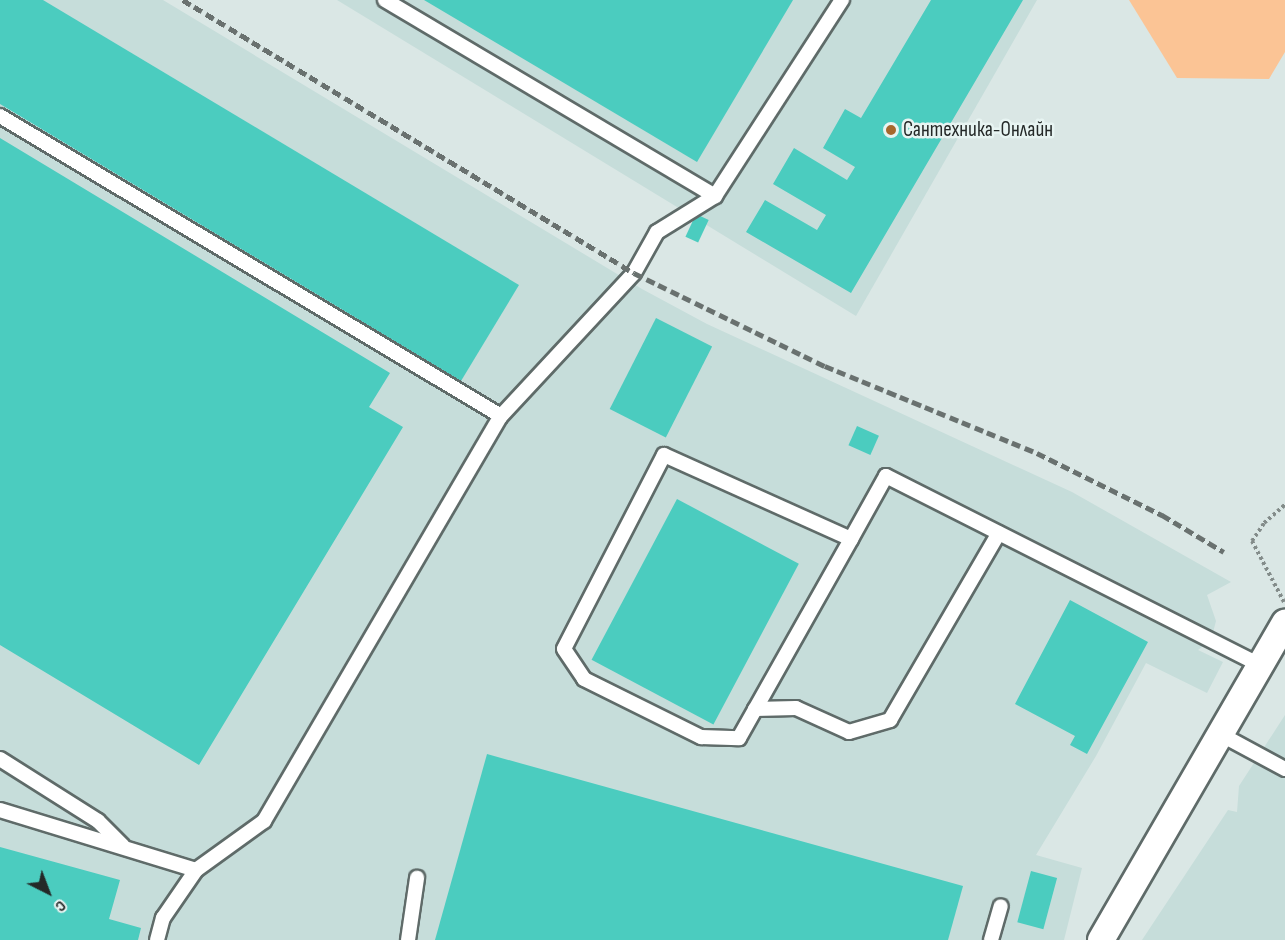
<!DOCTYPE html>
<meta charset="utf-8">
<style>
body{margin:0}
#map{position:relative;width:1285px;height:940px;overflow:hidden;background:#dae7e5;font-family:"Sofia Sans Condensed",sans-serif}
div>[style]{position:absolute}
.built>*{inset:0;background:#c6ddda}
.green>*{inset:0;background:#fbc495}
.building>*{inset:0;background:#4bccbf;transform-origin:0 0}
.path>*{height:4px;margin-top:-2px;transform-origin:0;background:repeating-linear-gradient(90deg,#838c8a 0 3px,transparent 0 6px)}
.roads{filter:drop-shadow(2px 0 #5f6b69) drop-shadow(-2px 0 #5f6b69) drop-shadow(0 2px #5f6b69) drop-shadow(0 -2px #5f6b69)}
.service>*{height:14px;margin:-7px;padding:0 7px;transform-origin:7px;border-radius:7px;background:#fff}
.minor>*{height:26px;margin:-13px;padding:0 13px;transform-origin:13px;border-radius:13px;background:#fff}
.rail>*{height:4.5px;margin-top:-2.25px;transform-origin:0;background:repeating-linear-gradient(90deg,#69716f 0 9px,transparent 0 13.5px)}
.dots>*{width:16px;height:16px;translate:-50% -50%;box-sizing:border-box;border:3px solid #e7f4f2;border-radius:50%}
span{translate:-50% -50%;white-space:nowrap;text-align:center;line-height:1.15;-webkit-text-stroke:5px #e7f4f2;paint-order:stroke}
.poi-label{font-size:21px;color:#242928}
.left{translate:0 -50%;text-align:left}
.north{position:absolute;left:18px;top:862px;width:60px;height:60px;-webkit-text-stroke:4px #e7f4f2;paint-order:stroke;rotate:138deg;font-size:16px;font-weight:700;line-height:24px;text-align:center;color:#242928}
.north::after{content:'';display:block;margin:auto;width:21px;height:27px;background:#242928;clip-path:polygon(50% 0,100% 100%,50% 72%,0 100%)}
</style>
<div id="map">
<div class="built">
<i style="clip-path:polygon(0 0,163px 0,642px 289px,707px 324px,1072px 492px,1231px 582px,1207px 595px,1216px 621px,1211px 640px,1198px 650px,1223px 662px,1207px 693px,1146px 663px,1096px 756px,1036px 855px,1082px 868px,1064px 940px,0 940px)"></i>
<i style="clip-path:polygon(337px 0,1037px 0,856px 316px)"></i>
<i style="clip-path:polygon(1285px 715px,1285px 940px,1142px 940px,1228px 810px,1237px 812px,1239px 786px)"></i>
</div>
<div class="green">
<i style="clip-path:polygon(1129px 0,1285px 0,1285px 52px,1269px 79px,1177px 78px)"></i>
</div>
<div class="building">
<i style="clip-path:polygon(0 0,43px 0,519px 285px,461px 381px,0 104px)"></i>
<i style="clip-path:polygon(424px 0,793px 0,697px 162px)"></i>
<i style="clip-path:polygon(931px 0,1023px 0,851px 293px,746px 232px,765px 200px,817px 230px,826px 215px,773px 184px,794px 148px,847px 180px,855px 167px,823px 148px,845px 109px,861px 118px)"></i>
<i style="clip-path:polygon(0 138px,390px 373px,369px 407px,403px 427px,199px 765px,0 645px)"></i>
<i style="left:696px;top:214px;width:14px;height:25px;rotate:25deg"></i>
<i style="left:656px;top:318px;width:63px;height:102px;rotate:27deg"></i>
<i style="left:857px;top:426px;width:24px;height:21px;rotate:24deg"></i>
<i style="left:677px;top:499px;width:138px;height:182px;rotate:28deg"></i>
<i style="clip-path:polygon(1070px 600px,1148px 642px,1087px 754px,1070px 745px,1075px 736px,1015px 704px)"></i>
<i style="clip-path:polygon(487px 754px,963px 886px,948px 940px,435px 940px)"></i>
<i style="clip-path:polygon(0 847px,120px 880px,109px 919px,141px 928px,138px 940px,0 940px)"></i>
<i style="left:1031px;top:871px;width:27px;height:53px;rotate:15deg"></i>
</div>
<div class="path">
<i style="left:1284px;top:602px;width:69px;rotate:-117.7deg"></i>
<i style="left:1252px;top:541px;width:22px;rotate:-56deg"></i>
<i style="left:1264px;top:523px;width:28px;rotate:-41deg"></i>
</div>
<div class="roads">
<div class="service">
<i style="left:385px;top:0;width:384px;rotate:30.7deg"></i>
<i style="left:0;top:116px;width:584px;rotate:30.91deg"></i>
<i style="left:501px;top:416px;width:195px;rotate:-47.1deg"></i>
<i style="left:634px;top:273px;width:47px;rotate:-60.7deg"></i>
<i style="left:657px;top:232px;width:68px;rotate:-31.8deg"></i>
<i style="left:715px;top:196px;width:234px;rotate:-57.1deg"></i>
<i style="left:851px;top:539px;width:205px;rotate:-155.8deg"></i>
<i style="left:664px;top:455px;width:218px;rotate:117.3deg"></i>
<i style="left:564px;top:649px;width:36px;rotate:56deg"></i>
<i style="left:584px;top:679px;width:131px;rotate:26.4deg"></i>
<i style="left:701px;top:737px;width:38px;rotate:2deg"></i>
<i style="left:739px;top:738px;width:228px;rotate:-60.6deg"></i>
<i style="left:851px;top:539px;width:72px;rotate:-60.9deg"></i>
<i style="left:886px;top:476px;width:419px;rotate:26.8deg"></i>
<i style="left:755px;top:709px;width:41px;rotate:-1.4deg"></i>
<i style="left:796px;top:708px;width:58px;rotate:24.4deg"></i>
<i style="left:849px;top:732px;width:43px;rotate:-16.3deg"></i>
<i style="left:890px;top:720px;width:216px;rotate:-59.8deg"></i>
<i style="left:1220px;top:734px;width:74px;rotate:28.3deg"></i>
<i style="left:0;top:759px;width:116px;rotate:32.3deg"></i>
<i style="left:98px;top:821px;width:35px;rotate:45deg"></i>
<i style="left:0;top:810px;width:205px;rotate:17deg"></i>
<i style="left:157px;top:940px;width:23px;rotate:-75deg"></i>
<i style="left:163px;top:918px;width:58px;rotate:-55.5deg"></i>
<i style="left:196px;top:870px;width:84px;rotate:-35.8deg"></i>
<i style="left:264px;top:821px;width:469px;rotate:-59.7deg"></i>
<i style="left:408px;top:940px;width:63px;rotate:-81.7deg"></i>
<i style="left:991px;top:940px;width:35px;rotate:-74deg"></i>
</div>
<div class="minor">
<i style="left:1101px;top:940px;width:367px;rotate:-59.9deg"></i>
</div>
</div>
<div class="rail">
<i style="left:183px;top:0;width:527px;rotate:31.19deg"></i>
<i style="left:634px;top:273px;width:212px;rotate:26deg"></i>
<i style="left:825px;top:366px;width:229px;rotate:22.3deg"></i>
<i style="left:1037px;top:453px;width:140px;rotate:26.4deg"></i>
<i style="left:1162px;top:515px;width:72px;rotate:30.8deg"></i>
</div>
<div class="dots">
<i style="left:891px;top:130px;background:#a5682d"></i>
</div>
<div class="poi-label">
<span class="left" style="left:903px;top:130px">Сантехника-Онлайн</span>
</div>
<div class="north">С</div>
</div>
